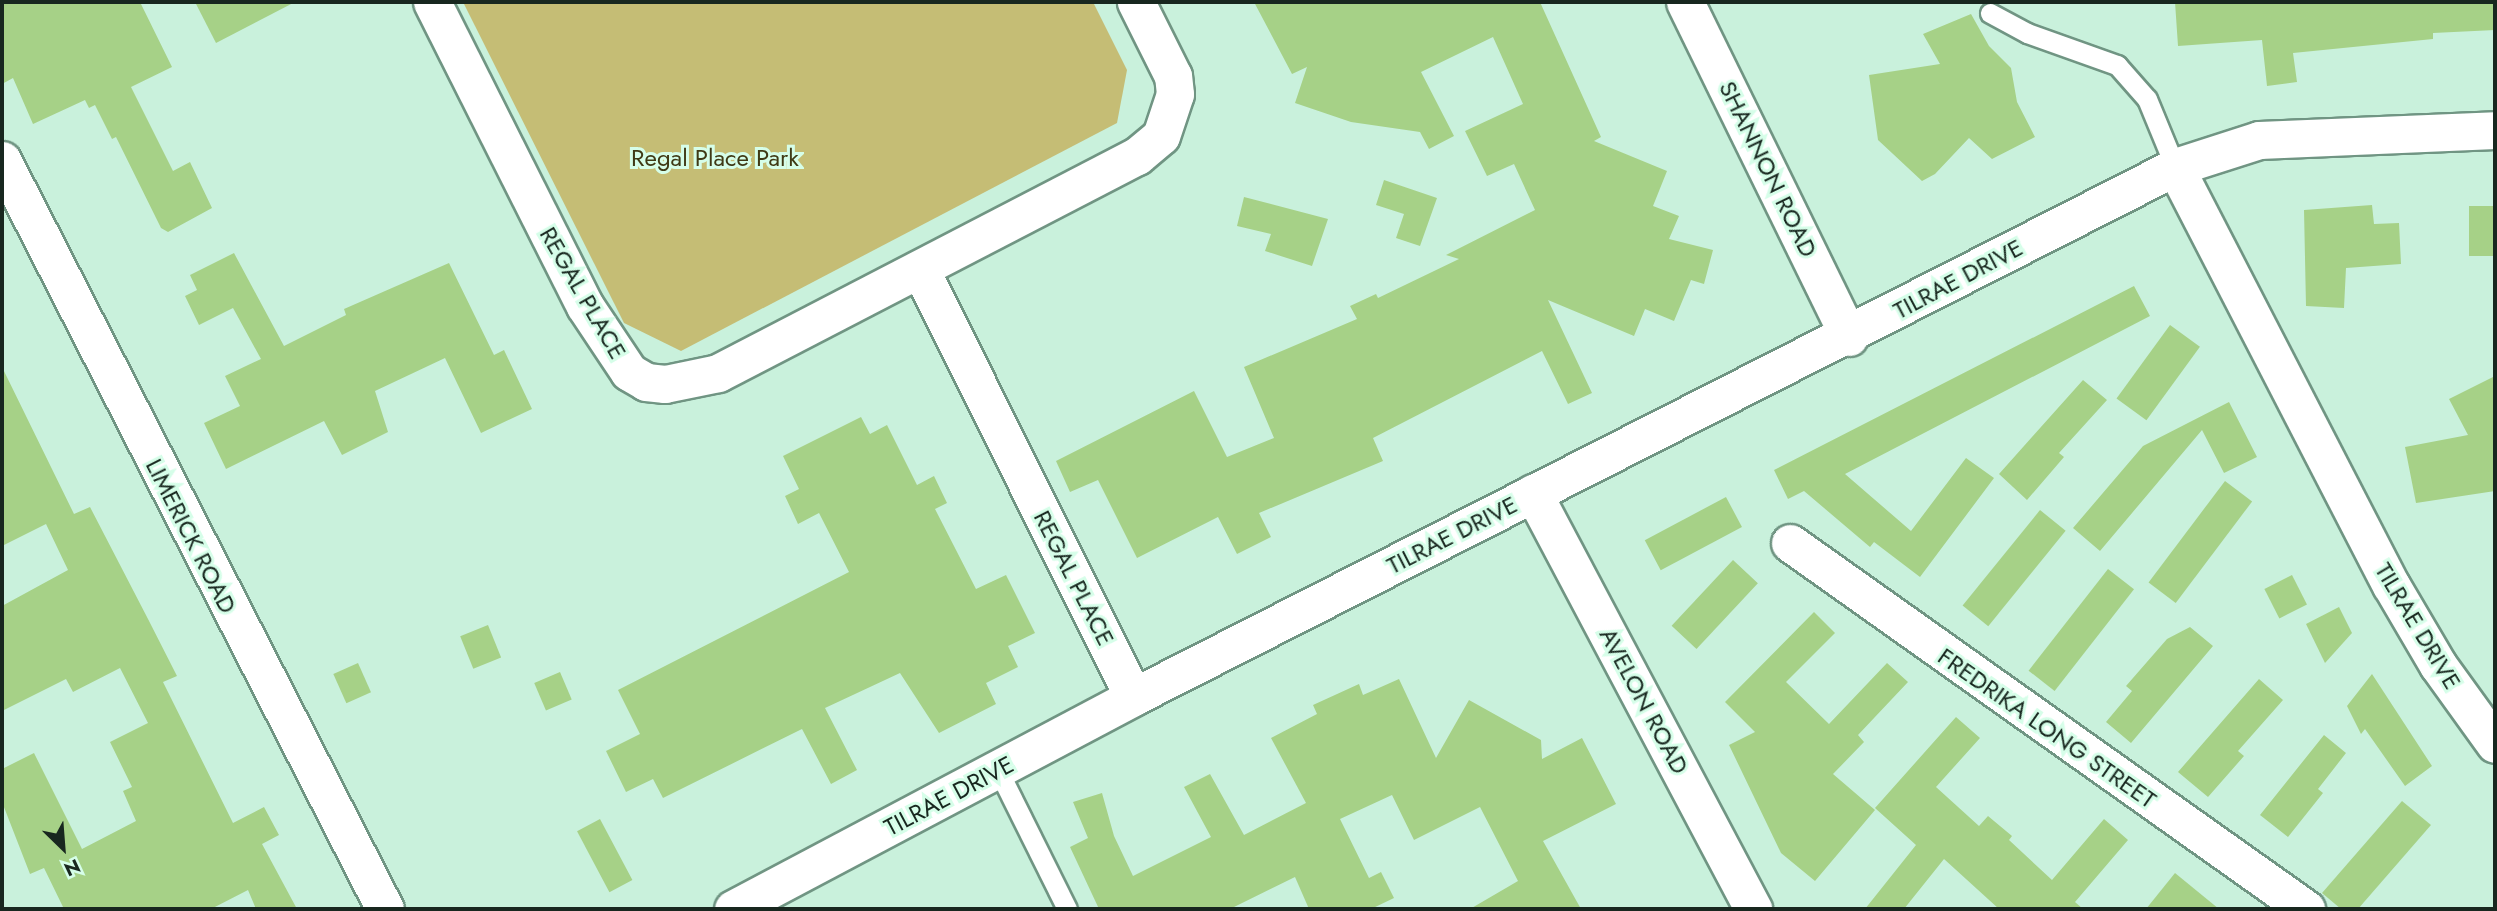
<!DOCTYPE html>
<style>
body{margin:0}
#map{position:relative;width:2497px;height:911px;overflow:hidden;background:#c9f1dc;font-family:Jost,sans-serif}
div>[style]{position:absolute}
.green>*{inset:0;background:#c5bd75}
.building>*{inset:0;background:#a6d187;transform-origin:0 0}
.roads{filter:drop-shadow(2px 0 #709583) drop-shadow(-2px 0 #709583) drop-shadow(0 2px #709583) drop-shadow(0 -2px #709583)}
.lane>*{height:19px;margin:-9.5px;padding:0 9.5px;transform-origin:9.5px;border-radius:9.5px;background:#fff}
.street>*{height:37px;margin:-18.5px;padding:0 18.5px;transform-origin:18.5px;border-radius:18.5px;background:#fff}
span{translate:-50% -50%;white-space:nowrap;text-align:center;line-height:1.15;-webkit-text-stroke:6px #d6fee9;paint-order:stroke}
.park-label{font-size:24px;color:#3f3a15}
.street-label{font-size:24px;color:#18271f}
.frame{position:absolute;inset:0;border:4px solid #18271f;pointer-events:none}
.north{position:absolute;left:28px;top:813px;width:70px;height:70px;-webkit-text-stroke:5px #d6fee9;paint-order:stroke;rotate:155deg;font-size:19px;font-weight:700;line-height:28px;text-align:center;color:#18271f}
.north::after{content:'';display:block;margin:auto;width:24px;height:32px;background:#18271f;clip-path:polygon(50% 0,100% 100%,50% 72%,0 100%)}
</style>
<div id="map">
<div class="green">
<i style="clip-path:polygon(463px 2px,1093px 2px,1127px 70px,1117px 123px,681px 351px,624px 323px)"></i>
</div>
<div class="building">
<i style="clip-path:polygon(2px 2px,140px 2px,172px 67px,131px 87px,173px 171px,190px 162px,212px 208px,168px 232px,161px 228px,116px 137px,112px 139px,95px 105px,89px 108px,85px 100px,33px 124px,13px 78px,2px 84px)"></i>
<i style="clip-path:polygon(195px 2px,295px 2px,216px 43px)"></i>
<i style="clip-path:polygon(1254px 2px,1540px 2px,1601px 137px,1594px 141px,1667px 171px,1653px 206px,1679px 216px,1669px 239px,1713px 250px,1704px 284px,1691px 280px,1674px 321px,1645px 309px,1634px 336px,1548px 300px,1592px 393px,1568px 404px,1542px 351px,1373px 438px,1383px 461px,1259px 513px,1271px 537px,1237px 554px,1218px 517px,1137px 558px,1098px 480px,1070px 492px,1056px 461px,1194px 391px,1227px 457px,1274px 438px,1244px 367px,1357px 319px,1350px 306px,1376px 294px,1378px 298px,1459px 259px,1446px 255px,1535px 210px,1514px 164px,1487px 176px,1465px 131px,1523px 104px,1493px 37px,1421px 72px,1454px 136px,1429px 149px,1420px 132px,1351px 122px,1295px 103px,1307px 67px,1292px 74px)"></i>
<i style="clip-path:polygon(2175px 2px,2495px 2px,2495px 30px,2433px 33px,2433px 39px,2293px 53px,2297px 82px,2267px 86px,2262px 40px,2178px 46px)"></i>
<i style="clip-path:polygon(1971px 14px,1989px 46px,2011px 68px,2017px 102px,2035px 137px,1992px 159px,1969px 138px,1935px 174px,1922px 181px,1878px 140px,1869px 75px,1940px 64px,1923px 34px)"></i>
<i style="clip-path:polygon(1384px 180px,1437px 198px,1420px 246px,1396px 238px,1404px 214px,1376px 205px)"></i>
<i style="clip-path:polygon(1244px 197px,1328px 219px,1312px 266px,1265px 251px,1271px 234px,1237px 226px)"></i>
<i style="clip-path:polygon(2372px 205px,2374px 224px,2399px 223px,2401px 264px,2346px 268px,2344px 308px,2306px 306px,2304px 210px)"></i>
<i style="left:2495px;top:206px;width:50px;height:26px;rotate:90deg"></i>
<i style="clip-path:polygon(234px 253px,284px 346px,346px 315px,344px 309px,449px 263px,494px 355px,504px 350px,532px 409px,481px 433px,445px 358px,375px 391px,388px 432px,342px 455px,324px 421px,226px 469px,204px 423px,240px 406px,225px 376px,261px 359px,233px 308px,199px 325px,185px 296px,197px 290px,190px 275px)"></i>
<i style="clip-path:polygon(2134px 286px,2150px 316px,1845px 474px,1911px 531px,1966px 458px,1994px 478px,1920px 577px,1874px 542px,1870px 547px,1804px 491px,1788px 499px,1774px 470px)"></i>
<i style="left:2170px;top:325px;width:37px;height:91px;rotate:36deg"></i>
<i style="clip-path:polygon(2px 367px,74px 514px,90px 507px,148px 619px,177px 676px,163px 682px,233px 823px,264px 807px,279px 835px,262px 844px,297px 909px,256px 909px,248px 890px,211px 909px,64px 909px,44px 868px,30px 874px,2px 802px,2px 769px,34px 753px,82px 849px,136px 821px,123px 791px,132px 787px,110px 742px,148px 723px,120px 668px,73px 692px,66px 679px,2px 711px,2px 606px,68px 570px,46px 524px,2px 546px)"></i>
<i style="clip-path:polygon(2495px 376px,2495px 491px,2416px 503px,2405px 447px,2468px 435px,2449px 399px)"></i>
<i style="clip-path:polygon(2083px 380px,2107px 400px,2059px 453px,2064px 457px,2027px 500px,1999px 474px)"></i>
<i style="clip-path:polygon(2229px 402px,2257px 457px,2224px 473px,2202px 430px,2100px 551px,2073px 528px,2143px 446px)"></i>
<i style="clip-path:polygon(861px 417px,870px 434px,887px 425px,917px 485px,934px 476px,947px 503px,935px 509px,976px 589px,1006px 575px,1035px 633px,1008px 646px,1018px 667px,986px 683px,996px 704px,939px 733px,900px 673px,825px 708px,857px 770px,831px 784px,802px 729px,663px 798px,653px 779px,626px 792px,606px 751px,640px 734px,618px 690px,849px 572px,819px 513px,798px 524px,785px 496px,799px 489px,783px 456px)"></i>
<i style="left:2225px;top:481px;width:34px;height:127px;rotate:37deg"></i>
<i style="left:1726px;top:497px;width:34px;height:92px;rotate:62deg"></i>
<i style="left:2040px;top:510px;width:33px;height:123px;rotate:39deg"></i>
<i style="left:1733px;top:560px;width:34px;height:90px;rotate:43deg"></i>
<i style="left:2108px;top:569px;width:33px;height:129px;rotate:38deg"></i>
<i style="left:2292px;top:575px;width:33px;height:31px;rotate:63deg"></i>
<i style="clip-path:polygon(2339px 607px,2352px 633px,2325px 663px,2306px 624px)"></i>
<i style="clip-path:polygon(1814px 612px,1835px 633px,1786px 682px,1829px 724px,1887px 663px,1908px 682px,1858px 735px,1864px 742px,1833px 774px,1875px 810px,1815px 881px,1781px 853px,1729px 745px,1755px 732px,1725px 702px)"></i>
<i style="left:488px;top:625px;width:35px;height:30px;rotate:68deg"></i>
<i style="clip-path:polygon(2190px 627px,2213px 646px,2131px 743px,2106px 722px,2132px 691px,2126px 686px,2167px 639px)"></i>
<i style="left:358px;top:663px;width:32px;height:27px;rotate:66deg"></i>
<i style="left:560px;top:672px;width:30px;height:28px;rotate:67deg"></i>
<i style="clip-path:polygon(2372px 674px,2432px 766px,2405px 786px,2365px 729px,2361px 734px,2347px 706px)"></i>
<i style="clip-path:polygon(1399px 679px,1436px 758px,1469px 700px,1541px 740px,1542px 759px,1582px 738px,1616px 804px,1543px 841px,1581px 909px,1470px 909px,1518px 881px,1480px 807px,1414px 840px,1392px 795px,1340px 819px,1369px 878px,1381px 872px,1394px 898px,1371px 909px,1309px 909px,1295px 877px,1230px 909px,1099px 909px,1070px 847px,1088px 838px,1073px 802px,1102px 793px,1114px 836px,1133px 876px,1211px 837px,1184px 787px,1210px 774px,1244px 835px,1306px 803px,1271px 738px,1317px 714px,1313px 705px,1359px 684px,1363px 695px)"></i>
<i style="clip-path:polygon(2259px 679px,2283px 700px,2238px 751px,2244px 756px,2208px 797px,2178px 772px)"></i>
<i style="clip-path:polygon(1956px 717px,1980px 738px,1936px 787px,1979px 826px,1988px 816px,2012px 836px,2009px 840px,2052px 880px,2104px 819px,2128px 840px,2075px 902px,2083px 909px,1999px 909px,1944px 859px,1904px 909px,1865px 909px,1916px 845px,1875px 808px)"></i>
<i style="clip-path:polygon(2324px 735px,2346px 753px,2318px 789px,2323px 793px,2288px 837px,2260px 815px)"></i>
<i style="clip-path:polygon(2402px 801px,2431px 825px,2358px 909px,2341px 909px,2322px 893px)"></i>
<i style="left:600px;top:819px;width:69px;height:26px;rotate:62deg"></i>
<i style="clip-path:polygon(2175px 873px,2219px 909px,2146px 909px)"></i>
</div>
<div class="roads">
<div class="lane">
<i style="left:1990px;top:13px;width:42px;rotate:28.4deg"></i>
<i style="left:2027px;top:33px;width:96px;rotate:19.6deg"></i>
<i style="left:2117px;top:65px;width:45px;rotate:48.6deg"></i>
<i style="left:2147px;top:99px;width:74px;rotate:67.6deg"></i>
<i style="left:998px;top:770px;width:155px;rotate:63.6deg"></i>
</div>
<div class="street">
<i style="left:432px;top:2px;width:340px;rotate:63.3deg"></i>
<i style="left:585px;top:306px;width:79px;rotate:56.3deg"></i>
<i style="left:629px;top:372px;width:20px;rotate:30deg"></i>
<i style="left:646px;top:382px;width:19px;rotate:6deg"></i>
<i style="left:665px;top:384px;width:54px;rotate:-11.7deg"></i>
<i style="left:718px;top:373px;width:472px;rotate:-27.4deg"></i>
<i style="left:1137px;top:156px;width:31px;rotate:-40deg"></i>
<i style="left:1161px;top:136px;width:44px;rotate:-71.6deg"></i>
<i style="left:1175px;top:94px;width:18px;rotate:-96deg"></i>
<i style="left:1173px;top:76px;width:83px;rotate:-116.6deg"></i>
<i style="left:1685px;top:2px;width:373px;rotate:63.9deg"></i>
<i style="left:2px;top:160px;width:841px;rotate:62.92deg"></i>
<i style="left:2175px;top:167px;width:471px;rotate:62.7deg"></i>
<i style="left:2391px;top:585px;width:93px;rotate:59.6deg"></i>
<i style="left:2438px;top:665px;width:97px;rotate:54.2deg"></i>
<i style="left:921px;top:271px;width:476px;rotate:63.5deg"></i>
<i style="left:1533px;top:493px;width:471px;rotate:62.1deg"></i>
<i style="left:1790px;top:543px;width:633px;rotate:35.35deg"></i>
<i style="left:733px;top:909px;width:453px;rotate:-27.9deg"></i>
<i style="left:1133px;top:697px;width:1169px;rotate:-26.96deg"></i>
<i style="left:2175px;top:167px;width:88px;rotate:-17.8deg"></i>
<i style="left:2259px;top:140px;width:236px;rotate:-2.4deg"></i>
</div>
</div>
<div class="park-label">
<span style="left:715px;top:158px">Regal Place Park</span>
</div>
<div class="street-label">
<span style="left:1768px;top:169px;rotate:64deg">SHANNON ROAD</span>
<span style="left:1958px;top:279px;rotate:-28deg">TILRAE DRIVE</span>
<span style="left:583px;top:293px;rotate:60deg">REGAL PLACE</span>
<span style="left:1452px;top:535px;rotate:-27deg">TILRAE DRIVE</span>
<span style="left:191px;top:536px;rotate:63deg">LIMERICK ROAD</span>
<span style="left:1074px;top:578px;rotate:63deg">REGAL PLACE</span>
<span style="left:2418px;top:626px;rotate:59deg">TILRAE DRIVE</span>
<span style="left:1644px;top:701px;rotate:62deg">AVELON ROAD</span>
<span style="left:2047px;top:728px;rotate:35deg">FREDRIKA LONG STREET</span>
<span style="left:949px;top:796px;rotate:-28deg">TILRAE DRIVE</span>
</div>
<div class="frame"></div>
<div class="north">N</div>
</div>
